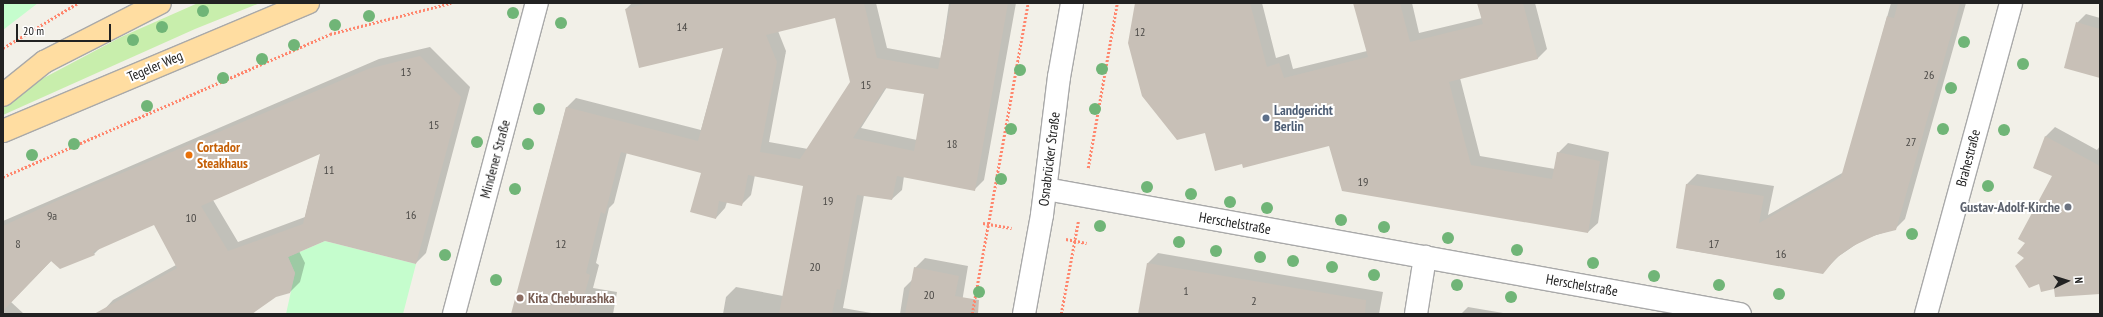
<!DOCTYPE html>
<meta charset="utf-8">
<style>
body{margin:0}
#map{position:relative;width:2103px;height:317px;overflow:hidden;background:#f2f0e8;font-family:"PT Sans Narrow",sans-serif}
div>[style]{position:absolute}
.grass>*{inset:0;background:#c8eeac}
.park>*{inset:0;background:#c5fdcd}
.shadow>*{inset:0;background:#0003}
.building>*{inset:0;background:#c8c0b7}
.path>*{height:2.5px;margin-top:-1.25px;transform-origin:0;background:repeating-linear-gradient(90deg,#ff866d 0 2px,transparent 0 4px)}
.roads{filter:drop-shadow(1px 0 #a9a9a9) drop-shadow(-1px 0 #a9a9a9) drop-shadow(0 1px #a9a9a9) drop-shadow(0 -1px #a9a9a9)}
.minor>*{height:22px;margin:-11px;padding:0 11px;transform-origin:11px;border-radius:11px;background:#fff}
.major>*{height:22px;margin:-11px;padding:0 11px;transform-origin:11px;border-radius:11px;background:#ffdda1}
.trees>*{width:12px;height:12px;margin:-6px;border-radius:50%;background:#70b577}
.dots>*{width:11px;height:11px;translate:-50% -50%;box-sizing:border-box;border:2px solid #fff;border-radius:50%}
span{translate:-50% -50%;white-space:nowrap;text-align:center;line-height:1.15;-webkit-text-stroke:4px #fff;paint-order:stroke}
.number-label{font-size:12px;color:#4c4a47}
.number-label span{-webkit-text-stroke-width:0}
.street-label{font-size:14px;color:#222}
.service-label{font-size:14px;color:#4e5e75;font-weight:700}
.left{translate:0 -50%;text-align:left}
.food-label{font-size:14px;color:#c56008;font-weight:700}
.worship-label{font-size:14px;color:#5b616d;font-weight:700}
.right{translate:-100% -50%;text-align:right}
.education-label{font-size:14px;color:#785e54;font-weight:700}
.frame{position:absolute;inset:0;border:4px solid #222;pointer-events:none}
.north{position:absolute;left:2047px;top:261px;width:40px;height:40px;-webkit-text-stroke:3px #fff;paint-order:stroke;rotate:86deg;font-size:11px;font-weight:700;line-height:16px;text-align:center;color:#222}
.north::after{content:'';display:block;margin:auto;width:14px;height:18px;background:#222;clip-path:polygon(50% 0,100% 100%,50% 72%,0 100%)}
.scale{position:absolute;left:16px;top:24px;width:95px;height:18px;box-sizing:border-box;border:2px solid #222;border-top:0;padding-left:5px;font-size:12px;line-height:14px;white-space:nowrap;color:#222;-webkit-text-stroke:3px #fff;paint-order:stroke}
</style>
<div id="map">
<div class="grass">
<i style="clip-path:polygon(198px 3px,260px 3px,195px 29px,3px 115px,3px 104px,38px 81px,121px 37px)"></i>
</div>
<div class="park">
<i style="clip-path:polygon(3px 3px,38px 3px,3px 30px)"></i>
<i style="clip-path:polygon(325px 241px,416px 264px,403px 314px,286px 314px,295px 273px,288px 257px)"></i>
</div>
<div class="shadow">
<i style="clip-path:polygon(evenodd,632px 3px,876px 3px,887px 48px,941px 58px,949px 3px,1016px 3px,984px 180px,974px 190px,904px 176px,902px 190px,892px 199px,864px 195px,843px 308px,877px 314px,723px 314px,726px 297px,736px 287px,783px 296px,804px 185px,755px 175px,751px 195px,741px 205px,727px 202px,725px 208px,716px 218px,702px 172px,627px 152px,614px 203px,609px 208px,596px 263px,599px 265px,593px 288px,617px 292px,613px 314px,512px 314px,566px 108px,576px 98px,701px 130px,724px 47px,626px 9px,632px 3px,836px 17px,851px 82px,808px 149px,769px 142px,786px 51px,778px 31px,836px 17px,632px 3px,887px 87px,925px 93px,917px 140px,861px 128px,887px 87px)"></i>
<i style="clip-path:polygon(1136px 3px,1262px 3px,1276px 58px,1289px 54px,1293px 69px,1367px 51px,1354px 3px,1412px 3px,1419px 33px,1482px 18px,1478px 3px,1535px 3px,1547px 49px,1538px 58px,1460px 78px,1480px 156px,1555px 169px,1558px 153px,1568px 143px,1609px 152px,1598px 223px,1588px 232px,1330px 145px,1243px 162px,1206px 132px)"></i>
<i style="clip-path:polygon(1891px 3px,1966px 3px,1905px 219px,1895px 229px,1864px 239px,1839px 256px,1822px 273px,1677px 248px,1687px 184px,1697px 174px,1774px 186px,1768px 215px,1844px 172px)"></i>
<i style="clip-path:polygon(2086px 14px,2100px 18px,2100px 77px,2077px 23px)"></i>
<i style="clip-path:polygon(evenodd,430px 47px,470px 87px,426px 253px,416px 263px,325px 239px,299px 251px,305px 263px,300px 282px,290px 292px,276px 296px,237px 314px,100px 314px,113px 300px,176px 265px,155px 223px,101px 247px,94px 254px,52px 260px,11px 302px,24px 314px,3px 314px,3px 221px,379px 59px,430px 47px,321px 152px,305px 217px,238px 242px,213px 200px,321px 152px)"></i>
<i style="clip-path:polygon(2055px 127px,2097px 150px,2100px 146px,2100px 293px,2055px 288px,2040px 282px,2025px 258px,2026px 243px,2054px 176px,2034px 168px,2046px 136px)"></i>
<i style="clip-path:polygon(1158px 253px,1383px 292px,1379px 314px,1139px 314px,1148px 263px)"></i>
<i style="clip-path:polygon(925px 258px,968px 266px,960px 314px,900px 314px,904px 288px,913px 279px,915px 268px)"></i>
<i style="clip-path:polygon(1468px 307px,1509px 314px,1461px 314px)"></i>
</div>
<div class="building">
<i style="clip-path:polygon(evenodd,649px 3px,864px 3px,877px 58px,938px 69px,951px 3px,1008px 3px,975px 191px,897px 176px,892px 200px,857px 195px,840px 290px,837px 289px,832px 314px,779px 314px,803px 186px,748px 175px,742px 206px,719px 201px,716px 219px,690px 212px,701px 173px,621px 152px,605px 214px,601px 212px,586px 273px,590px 275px,579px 314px,511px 314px,566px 107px,698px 141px,723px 48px,639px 68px,625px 9px,649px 3px,835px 18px,850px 82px,800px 159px,760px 152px,777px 62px,766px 35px,835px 18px,649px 3px,885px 88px,924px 94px,914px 151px,853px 138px,885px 88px)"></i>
<i style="clip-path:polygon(1135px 3px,1250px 3px,1267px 67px,1279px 63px,1284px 78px,1368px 57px,1353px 3px,1400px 3px,1410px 42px,1483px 24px,1477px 3px,1523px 3px,1538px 59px,1449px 82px,1471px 165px,1552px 179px,1557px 152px,1600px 161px,1588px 233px,1342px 191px,1329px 146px,1243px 168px,1242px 164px,1215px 171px,1205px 133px,1177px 140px,1142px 96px,1128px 43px)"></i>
<i style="clip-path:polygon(1898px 3px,1960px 3px,1896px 230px,1876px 235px,1853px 246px,1836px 258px,1823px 274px,1676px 248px,1686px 184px,1764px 196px,1759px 223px,1841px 177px,1887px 16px,1894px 18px)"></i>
<i style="clip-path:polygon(2076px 22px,2100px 29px,2100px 78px,2064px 68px)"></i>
<i style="clip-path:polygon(evenodd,420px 56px,461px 97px,416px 264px,325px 241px,288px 257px,295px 273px,290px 293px,276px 297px,252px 314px,94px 314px,177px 268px,154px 225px,93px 252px,95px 255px,60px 269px,51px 261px,3px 311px,3px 226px,63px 198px,368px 69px,420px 56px,320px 154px,303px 224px,228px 251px,201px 206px,320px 154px)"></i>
<i style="clip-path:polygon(2045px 136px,2100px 166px,2100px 294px,2055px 297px,2054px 289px,2041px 292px,2039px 284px,2029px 288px,2015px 266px,2024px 258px,2017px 253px,2025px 243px,2018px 239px,2052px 176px,2033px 168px)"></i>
<i style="clip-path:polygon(1147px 263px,1366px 300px,1365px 314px,1138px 314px)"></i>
<i style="clip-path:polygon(914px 267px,959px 276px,955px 296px,979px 300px,978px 314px,905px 314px)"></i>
</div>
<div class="path">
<i style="left:3px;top:48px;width:87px;rotate:-31deg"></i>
<i style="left:1088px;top:168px;width:168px;rotate:-80deg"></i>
<i style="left:3px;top:177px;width:357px;rotate:-23.6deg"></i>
<i style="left:330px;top:34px;width:125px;rotate:-14.4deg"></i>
<i style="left:983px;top:223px;width:29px;rotate:10deg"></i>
<i style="left:1066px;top:239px;width:21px;rotate:11deg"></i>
<i style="left:972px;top:314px;width:316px;rotate:-79.8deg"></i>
<i style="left:1061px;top:314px;width:94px;rotate:-79.5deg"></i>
</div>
<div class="roads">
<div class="minor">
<i style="left:1046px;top:189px;width:705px;rotate:10.21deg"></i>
<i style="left:454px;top:314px;width:322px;rotate:-75.1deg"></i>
<i style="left:1024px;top:314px;width:101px;rotate:-79.7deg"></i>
<i style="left:1042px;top:215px;width:139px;rotate:-83deg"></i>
<i style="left:1059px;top:77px;width:75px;rotate:-80deg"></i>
<i style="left:1416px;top:314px;width:58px;rotate:-81deg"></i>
<i style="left:1926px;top:314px;width:322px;rotate:-74.7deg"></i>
</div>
<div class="major">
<i style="left:3px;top:95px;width:53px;rotate:-38.8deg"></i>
<i style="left:44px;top:62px;width:130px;rotate:-27deg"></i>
<i style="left:3px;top:131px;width:331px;rotate:-22.8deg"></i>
</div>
</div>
<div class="trees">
<i style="left:203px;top:11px"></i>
<i style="left:513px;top:13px"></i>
<i style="left:369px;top:16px"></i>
<i style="left:561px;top:23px"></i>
<i style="left:335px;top:25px"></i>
<i style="left:162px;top:27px"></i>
<i style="left:133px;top:40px"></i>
<i style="left:1964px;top:42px"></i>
<i style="left:294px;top:45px"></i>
<i style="left:262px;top:59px"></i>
<i style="left:2023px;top:64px"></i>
<i style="left:1102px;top:69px"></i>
<i style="left:1020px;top:70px"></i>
<i style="left:223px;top:78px"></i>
<i style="left:1951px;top:88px"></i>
<i style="left:147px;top:106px"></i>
<i style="left:539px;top:109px"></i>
<i style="left:1095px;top:109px"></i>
<i style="left:1011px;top:129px"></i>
<i style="left:1943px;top:129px"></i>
<i style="left:2004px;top:130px"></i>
<i style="left:477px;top:142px"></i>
<i style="left:74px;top:144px"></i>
<i style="left:528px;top:144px"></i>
<i style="left:32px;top:155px"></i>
<i style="left:1001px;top:179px"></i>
<i style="left:1988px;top:186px"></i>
<i style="left:1147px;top:187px"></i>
<i style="left:515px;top:189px"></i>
<i style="left:1191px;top:194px"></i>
<i style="left:1230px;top:202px"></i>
<i style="left:1267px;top:208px"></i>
<i style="left:1341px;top:220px"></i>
<i style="left:1100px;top:226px"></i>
<i style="left:1384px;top:227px"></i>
<i style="left:1912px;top:234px"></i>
<i style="left:1448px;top:238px"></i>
<i style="left:1179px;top:242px"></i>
<i style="left:1517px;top:250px"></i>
<i style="left:1216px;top:251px"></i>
<i style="left:445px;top:255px"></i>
<i style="left:1260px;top:257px"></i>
<i style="left:1293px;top:261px"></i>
<i style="left:1593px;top:263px"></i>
<i style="left:1332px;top:267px"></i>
<i style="left:1374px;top:275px"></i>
<i style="left:1654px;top:276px"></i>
<i style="left:496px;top:280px"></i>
<i style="left:1457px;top:285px"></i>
<i style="left:1719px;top:285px"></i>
<i style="left:979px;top:292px"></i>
<i style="left:1779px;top:294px"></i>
<i style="left:1511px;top:297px"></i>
</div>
<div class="dots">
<i style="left:1266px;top:118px;background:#5c6f8a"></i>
<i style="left:189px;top:155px;background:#e8710a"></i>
<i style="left:2068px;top:207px;background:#6b7280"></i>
<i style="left:520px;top:298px;background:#8d6e63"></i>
</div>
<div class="number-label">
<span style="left:682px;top:27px">14</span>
<span style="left:1140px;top:32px">12</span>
<span style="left:406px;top:72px">13</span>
<span style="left:1929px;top:75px">26</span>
<span style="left:866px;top:85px">15</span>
<span style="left:434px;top:125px">15</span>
<span style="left:1911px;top:142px">27</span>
<span style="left:952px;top:144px">18</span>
<span style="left:329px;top:170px">11</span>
<span style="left:1363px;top:182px">19</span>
<span style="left:828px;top:201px">19</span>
<span style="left:411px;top:215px">16</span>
<span style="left:52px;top:216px">9a</span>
<span style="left:191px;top:218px">10</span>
<span style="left:18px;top:244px">8</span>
<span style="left:561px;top:244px">12</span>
<span style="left:1714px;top:244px">17</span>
<span style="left:1781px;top:254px">16</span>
<span style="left:815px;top:267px">20</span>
<span style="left:1186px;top:291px">1</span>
<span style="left:929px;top:295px">20</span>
<span style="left:1254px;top:301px">2</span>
</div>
<div class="street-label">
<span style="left:155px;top:66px;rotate:-23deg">Tegeler Weg</span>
<span style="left:1968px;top:158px;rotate:-75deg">Brahestraße</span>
<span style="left:495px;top:159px;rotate:-75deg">Mindener Straße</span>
<span style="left:1049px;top:159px;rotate:-83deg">Osnabrücker Straße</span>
<span style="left:1235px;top:223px;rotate:10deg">Herschelstraße</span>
<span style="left:1582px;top:285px;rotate:10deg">Herschelstraße</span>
</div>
<div class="service-label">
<span class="left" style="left:1274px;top:118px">Landgericht<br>Berlin</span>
</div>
<div class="food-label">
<span class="left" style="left:197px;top:155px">Cortador<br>Steakhaus</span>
</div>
<div class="worship-label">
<span class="right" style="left:2060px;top:207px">Gustav-Adolf-Kirche</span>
</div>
<div class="education-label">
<span class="left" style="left:528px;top:298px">Kita Cheburashka</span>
</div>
<div class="frame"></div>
<div class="north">N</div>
<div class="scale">20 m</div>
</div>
